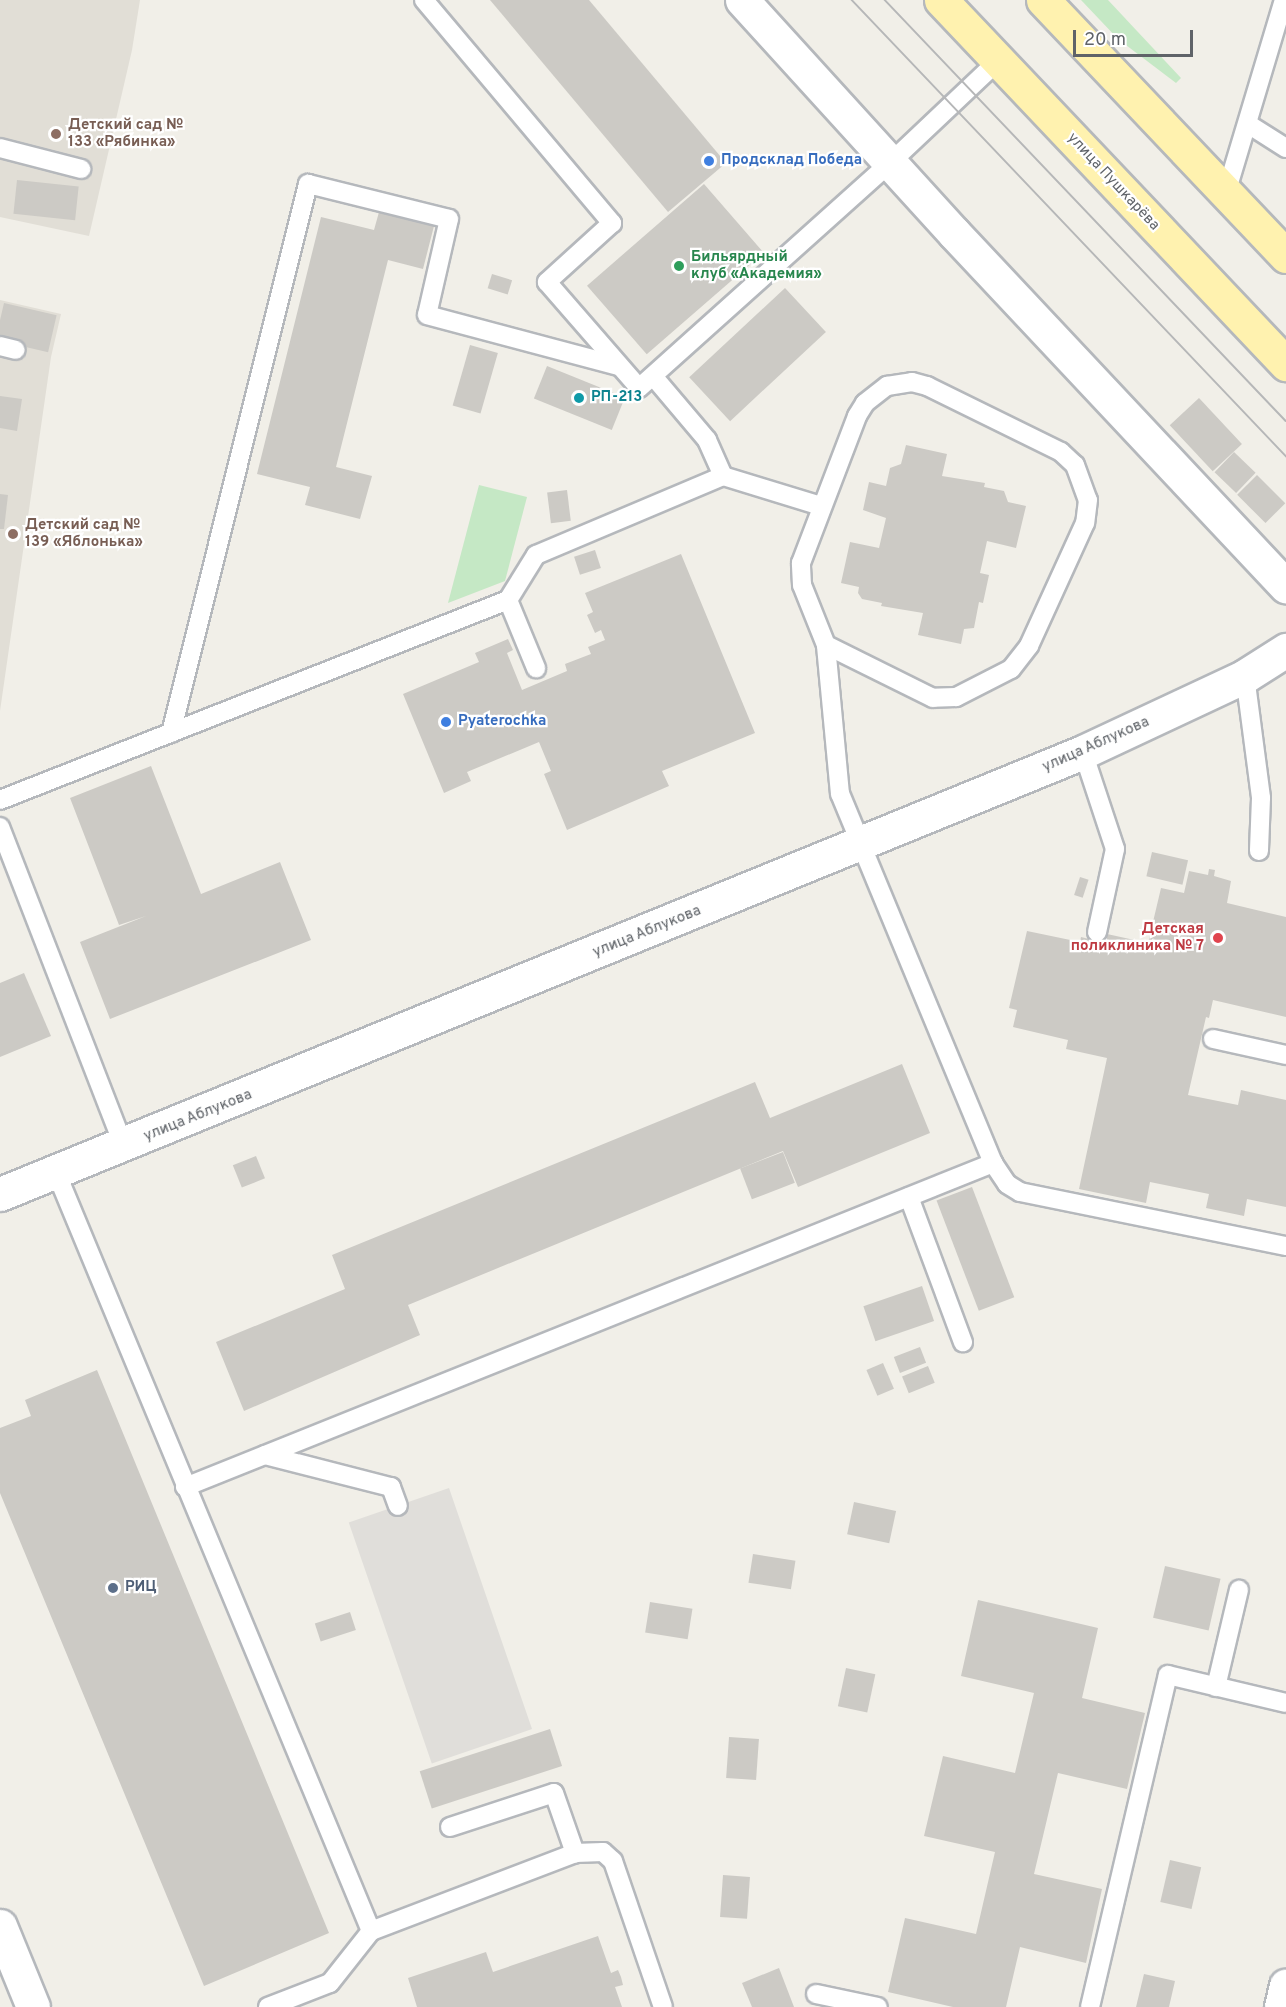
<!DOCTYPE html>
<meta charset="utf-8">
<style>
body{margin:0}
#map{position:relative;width:1286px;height:2007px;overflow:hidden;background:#f1efe8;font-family:Overpass,sans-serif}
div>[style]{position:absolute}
.industrial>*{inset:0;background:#e0deda;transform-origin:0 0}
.education>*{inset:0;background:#e1ded6}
.green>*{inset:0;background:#c5e8c5}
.building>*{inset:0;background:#cccac5;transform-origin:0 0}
.roads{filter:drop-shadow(2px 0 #b5b8bc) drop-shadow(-2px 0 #b5b8bc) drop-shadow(0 2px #b5b8bc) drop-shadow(0 -2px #b5b8bc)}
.lane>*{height:18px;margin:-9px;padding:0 9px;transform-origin:9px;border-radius:9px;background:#fff}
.street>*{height:33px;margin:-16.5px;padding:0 16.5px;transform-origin:16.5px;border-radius:16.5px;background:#fff}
.secondary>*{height:33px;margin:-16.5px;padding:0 16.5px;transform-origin:16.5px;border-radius:16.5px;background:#fff}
.primary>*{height:33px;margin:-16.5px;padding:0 16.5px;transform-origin:16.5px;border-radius:16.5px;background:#fff2af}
.tram>*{height:1.5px;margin:-0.75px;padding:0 0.75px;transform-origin:0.75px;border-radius:0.75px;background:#b6b7b8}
.dots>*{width:16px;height:16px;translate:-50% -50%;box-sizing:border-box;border:3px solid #fff;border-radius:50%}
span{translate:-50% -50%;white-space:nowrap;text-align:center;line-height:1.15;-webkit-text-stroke:4.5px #fff;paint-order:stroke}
.education-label{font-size:15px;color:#785e54;font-weight:700}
.left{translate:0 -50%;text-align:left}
.shop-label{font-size:15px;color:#366cbe;font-weight:700}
.street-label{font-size:15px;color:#5f6368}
.leisure-label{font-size:15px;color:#27864d;font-weight:700}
.culture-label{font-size:15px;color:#0d838f;font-weight:700}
.health-label{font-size:15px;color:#be3a42;font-weight:700}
.right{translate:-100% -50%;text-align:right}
.service-label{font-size:15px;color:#4e5e75;font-weight:700}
.scale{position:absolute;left:1073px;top:30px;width:120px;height:27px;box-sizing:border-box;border:3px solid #5f6368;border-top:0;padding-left:8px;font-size:18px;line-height:21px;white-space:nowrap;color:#5f6368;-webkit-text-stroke:4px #fff;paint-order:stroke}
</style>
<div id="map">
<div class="industrial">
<i style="left:449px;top:1488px;width:255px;height:106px;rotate:71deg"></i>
</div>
<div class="education">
<i style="clip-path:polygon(0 0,140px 0,132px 50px,89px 236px,0 217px)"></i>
<i style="clip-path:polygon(0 300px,61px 314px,51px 357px,0 711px)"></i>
</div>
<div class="green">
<i style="clip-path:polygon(1081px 0,1108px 0,1181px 78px,1176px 83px,1118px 39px)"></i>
<i style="clip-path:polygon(479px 485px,527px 497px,505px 581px,448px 603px)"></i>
</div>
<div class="building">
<i style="clip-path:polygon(490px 0,589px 0,726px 163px,668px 212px)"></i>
<i style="left:17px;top:180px;width:62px;height:34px;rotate:6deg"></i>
<i style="left:704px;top:184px;width:91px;height:155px;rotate:49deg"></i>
<i style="clip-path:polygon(379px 212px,434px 226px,423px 269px,388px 260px,336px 467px,372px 476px,360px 519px,305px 505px,310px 487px,257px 474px,321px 217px,374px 230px)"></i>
<i style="left:492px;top:274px;width:21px;height:15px;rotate:17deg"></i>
<i style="left:785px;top:288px;width:60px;height:131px;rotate:47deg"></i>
<i style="left:4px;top:303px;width:54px;height:38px;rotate:13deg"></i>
<i style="left:470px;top:345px;width:29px;height:63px;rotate:16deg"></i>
<i style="left:547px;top:366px;width:84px;height:35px;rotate:22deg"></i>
<i style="clip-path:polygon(0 396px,22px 399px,17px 431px,0 428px)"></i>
<i style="left:1199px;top:398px;width:63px;height:40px;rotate:47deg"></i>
<i style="clip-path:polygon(906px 445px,947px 454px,942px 476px,985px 483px,984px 487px,1004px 491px,1008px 502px,1026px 506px,1016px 548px,987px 541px,980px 573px,989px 575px,983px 603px,979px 602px,974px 628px,964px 629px,961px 644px,918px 635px,923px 613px,881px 606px,882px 603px,862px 599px,858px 593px,859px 587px,841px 583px,850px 542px,879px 548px,886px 518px,863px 510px,869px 482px,886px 486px,890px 468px,901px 464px)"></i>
<i style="left:1234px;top:452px;width:30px;height:28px;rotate:44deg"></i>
<i style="left:1257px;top:475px;width:40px;height:28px;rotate:45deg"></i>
<i style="left:567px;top:490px;width:31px;height:20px;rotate:83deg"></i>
<i style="clip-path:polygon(0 494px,8px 495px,4px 529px,0 529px)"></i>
<i style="left:595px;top:550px;width:19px;height:22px;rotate:72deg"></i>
<i style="clip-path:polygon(681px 554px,755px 733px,662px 771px,669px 786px,567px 830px,544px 774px,551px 771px,539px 742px,467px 772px,471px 781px,444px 793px,403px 694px,479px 662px,475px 653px,508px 639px,513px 650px,507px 653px,522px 690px,567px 671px,565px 664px,591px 654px,588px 647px,605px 640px,601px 630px,595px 633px,587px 615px,593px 612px,585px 593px)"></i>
<i style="clip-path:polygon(151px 766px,201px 894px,280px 862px,311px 940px,110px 1019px,80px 942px,146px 916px,119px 925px,70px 798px)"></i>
<i style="left:1152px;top:852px;width:37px;height:25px;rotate:13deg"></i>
<i style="clip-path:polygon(1209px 869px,1215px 870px,1214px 876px,1231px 881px,1227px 903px,1286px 917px,1286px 1017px,1213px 1000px,1209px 1018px,1206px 1017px,1188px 1095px,1238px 1105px,1241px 1090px,1286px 1100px,1286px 1207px,1247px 1199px,1244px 1216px,1206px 1208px,1209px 1194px,1150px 1182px,1146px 1203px,1079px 1189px,1107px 1058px,1066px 1049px,1068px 1040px,1013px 1027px,1017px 1010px,1009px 1008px,1027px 931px,1080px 942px,1081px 937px,1105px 943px,1107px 934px,1148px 943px,1161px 888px,1184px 893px,1189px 871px,1208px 875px)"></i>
<i style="left:1080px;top:877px;width:9px;height:19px;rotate:18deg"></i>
<i style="clip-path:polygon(24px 973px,51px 1036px,0 1057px,0 983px)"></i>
<i style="clip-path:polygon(902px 1064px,930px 1133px,798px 1187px,783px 1151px,408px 1305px,420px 1335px,244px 1411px,216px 1342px,345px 1289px,332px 1255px,755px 1082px,770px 1118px)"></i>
<i style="left:783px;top:1152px;width:33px;height:46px;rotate:69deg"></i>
<i style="left:256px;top:1156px;width:24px;height:25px;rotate:68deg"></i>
<i style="left:972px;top:1187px;width:118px;height:38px;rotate:69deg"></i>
<i style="left:922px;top:1286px;width:37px;height:62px;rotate:71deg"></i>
<i style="left:920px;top:1347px;width:17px;height:28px;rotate:69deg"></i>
<i style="left:883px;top:1363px;width:28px;height:18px;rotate:67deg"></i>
<i style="left:928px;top:1366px;width:18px;height:28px;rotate:68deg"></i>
<i style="clip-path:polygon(97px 1370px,329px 1933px,204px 1986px,0 1493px,0 1428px,31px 1416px,25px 1400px)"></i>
<i style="left:854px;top:1502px;width:43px;height:33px;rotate:12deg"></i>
<i style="left:753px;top:1554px;width:43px;height:29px;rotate:9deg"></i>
<i style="left:1165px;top:1566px;width:57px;height:53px;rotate:13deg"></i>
<i style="clip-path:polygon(978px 1600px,1098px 1628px,1082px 1698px,1145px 1713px,1127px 1789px,1058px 1773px,1034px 1874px,1102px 1889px,1086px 1963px,1020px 1947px,1006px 2007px,953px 2007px,888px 1992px,905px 1918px,976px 1934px,995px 1852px,924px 1836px,943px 1756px,1015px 1773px,1034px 1693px,961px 1676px)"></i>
<i style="left:650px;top:1602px;width:43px;height:31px;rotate:9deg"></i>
<i style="left:350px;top:1612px;width:19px;height:37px;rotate:72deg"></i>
<i style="left:846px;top:1668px;width:30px;height:39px;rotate:12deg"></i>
<i style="left:550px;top:1729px;width:39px;height:137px;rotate:72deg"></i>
<i style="left:729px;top:1737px;width:30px;height:41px;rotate:4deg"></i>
<i style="left:1170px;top:1860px;width:32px;height:43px;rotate:13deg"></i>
<i style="left:723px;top:1875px;width:27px;height:42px;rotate:4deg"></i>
<i style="clip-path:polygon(598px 1936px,611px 1973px,618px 1970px,621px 1977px,623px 1985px,615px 1987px,622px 2007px,417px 2007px,408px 1978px,486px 1952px,493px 1972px)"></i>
<i style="clip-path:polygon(779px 1968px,794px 2007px,752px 2007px,742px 1983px)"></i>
<i style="clip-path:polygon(1144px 1974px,1175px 1981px,1169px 2007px,1136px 2007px)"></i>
</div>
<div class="roads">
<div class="lane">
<i style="left:424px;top:0;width:292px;rotate:49.9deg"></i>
<i style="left:612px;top:223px;width:88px;rotate:137.8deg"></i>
<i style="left:547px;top:282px;width:140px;rotate:49deg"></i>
<i style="left:639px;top:388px;width:337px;rotate:-41.9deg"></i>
<i style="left:890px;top:163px;width:149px;rotate:-43.4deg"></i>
<i style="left:1248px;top:124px;width:45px;rotate:32.3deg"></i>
<i style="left:0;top:148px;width:84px;rotate:14.5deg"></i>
<i style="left:1226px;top:193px;width:202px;rotate:-73.3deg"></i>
<i style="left:0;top:346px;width:16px;rotate:14deg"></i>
<i style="left:653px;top:376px;width:84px;rotate:49.8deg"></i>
<i style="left:707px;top:440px;width:39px;rotate:66deg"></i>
<i style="left:508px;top:600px;width:74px;rotate:67.6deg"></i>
<i style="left:1245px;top:676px;width:123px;rotate:82.5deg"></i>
<i style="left:1261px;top:798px;width:53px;rotate:92.2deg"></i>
<i style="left:171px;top:733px;width:566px;rotate:-75.99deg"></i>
<i style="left:308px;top:184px;width:145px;rotate:13.9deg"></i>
<i style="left:449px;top:219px;width:98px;rotate:102.9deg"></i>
<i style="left:427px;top:315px;width:199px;rotate:14.9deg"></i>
<i style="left:1083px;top:752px;width:102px;rotate:71.7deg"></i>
<i style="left:1115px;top:849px;width:85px;rotate:102.2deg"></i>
<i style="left:0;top:800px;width:546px;rotate:-21.49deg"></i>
<i style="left:508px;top:600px;width:53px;rotate:-58.1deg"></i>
<i style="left:536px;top:555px;width:203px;rotate:-22.9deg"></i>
<i style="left:723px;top:476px;width:102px;rotate:17deg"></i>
<i style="left:0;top:827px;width:342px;rotate:68.8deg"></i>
<i style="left:1213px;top:1039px;width:75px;rotate:12.4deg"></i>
<i style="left:993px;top:1163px;width:25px;rotate:56deg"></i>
<i style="left:1007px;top:1184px;width:15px;rotate:32deg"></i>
<i style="left:1020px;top:1192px;width:271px;rotate:11.5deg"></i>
<i style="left:56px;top:1172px;width:822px;rotate:67.46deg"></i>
<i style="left:371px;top:1931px;width:218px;rotate:-20.9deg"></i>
<i style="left:575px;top:1853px;width:28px;rotate:-2deg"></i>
<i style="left:603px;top:1852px;width:13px;rotate:42deg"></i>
<i style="left:613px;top:1861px;width:154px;rotate:71.1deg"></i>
<i style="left:909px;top:1197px;width:155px;rotate:69.6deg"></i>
<i style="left:265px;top:1455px;width:130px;rotate:14.3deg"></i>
<i style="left:391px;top:1487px;width:20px;rotate:70deg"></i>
<i style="left:185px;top:1487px;width:871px;rotate:-21.85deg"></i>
<i style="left:993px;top:1163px;width:399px;rotate:-112.5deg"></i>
<i style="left:840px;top:794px;width:150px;rotate:-95.4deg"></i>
<i style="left:826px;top:645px;width:65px;rotate:-111.8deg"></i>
<i style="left:802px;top:585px;width:22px;rotate:-93deg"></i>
<i style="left:801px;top:563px;width:157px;rotate:-69.1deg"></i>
<i style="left:857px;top:416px;width:15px;rotate:-58deg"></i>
<i style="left:865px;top:403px;width:28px;rotate:-38deg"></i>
<i style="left:887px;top:386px;width:25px;rotate:-9deg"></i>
<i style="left:912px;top:382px;width:16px;rotate:15deg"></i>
<i style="left:927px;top:386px;width:149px;rotate:26.2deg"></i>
<i style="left:1061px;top:452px;width:19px;rotate:43deg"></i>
<i style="left:1075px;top:465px;width:37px;rotate:70deg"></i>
<i style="left:1088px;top:500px;width:23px;rotate:97deg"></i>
<i style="left:1085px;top:523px;width:135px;rotate:114.5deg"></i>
<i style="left:1029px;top:646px;width:29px;rotate:128deg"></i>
<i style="left:1011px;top:669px;width:62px;rotate:153deg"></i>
<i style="left:956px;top:697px;width:23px;rotate:178deg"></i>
<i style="left:933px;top:698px;width:119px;rotate:-153.6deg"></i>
<i style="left:1216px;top:1687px;width:100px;rotate:-76.7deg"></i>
<i style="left:450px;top:1827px;width:109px;rotate:-18.1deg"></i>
<i style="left:554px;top:1793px;width:64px;rotate:70.7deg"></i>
<i style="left:816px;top:1994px;width:63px;rotate:11.8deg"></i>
<i style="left:268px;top:2007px;width:66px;rotate:-21.2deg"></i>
<i style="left:330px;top:1983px;width:66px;rotate:-51.7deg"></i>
<i style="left:1090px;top:2007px;width:341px;rotate:-76.8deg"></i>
<i style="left:1168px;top:1675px;width:121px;rotate:13.3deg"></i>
</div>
<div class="street">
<i style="left:742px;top:0;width:315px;rotate:47.7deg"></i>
<i style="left:954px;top:233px;width:485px;rotate:46.8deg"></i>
<i style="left:0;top:1926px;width:87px;rotate:67.8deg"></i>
</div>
<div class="secondary">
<i style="left:0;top:1194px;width:1170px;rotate:-22.2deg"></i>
<i style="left:1083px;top:752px;width:179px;rotate:-25.1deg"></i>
<i style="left:1245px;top:676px;width:49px;rotate:-32.4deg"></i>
<i style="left:1281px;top:2007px;width:22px;rotate:-77deg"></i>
</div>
<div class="primary">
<i style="left:941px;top:0;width:502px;rotate:46.54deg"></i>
<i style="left:1043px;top:0;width:353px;rotate:46.5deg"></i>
</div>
</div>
<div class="tram">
<i style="left:852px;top:0;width:630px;rotate:46.42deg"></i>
<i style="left:885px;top:0;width:581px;rotate:46.39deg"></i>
</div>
<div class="dots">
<i style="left:56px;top:134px;background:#8d6e63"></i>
<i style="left:709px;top:161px;background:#3f7fe0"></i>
<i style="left:679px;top:266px;background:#2e9e5b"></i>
<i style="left:579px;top:398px;background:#0f9aa8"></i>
<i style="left:13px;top:534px;background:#8d6e63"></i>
<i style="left:446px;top:722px;background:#3f7fe0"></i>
<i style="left:1218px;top:938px;background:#e0444e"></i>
<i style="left:113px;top:1588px;background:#5c6f8a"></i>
</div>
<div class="education-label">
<span class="left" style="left:68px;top:134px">Детский сад №<br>133 «Рябинка»</span>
<span class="left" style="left:25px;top:534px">Детский сад №<br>139 «Яблонька»</span>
</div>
<div class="shop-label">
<span class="left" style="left:721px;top:161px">Продсклад Победа</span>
<span class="left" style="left:458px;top:722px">Pyaterochka</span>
</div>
<div class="street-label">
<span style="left:1113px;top:182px;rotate:47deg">улица Пушкарёва</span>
<span style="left:1096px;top:745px;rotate:-24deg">улица Аблукова</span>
<span style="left:647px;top:932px;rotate:-22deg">улица Аблукова</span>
<span style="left:198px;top:1116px;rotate:-22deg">улица Аблукова</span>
</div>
<div class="leisure-label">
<span class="left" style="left:691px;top:266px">Бильярдный<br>клуб «Академия»</span>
</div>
<div class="culture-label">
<span class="left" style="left:591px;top:398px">РП-213</span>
</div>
<div class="health-label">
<span class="right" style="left:1204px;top:938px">Детская<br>поликлиника № 7</span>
</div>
<div class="service-label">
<span class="left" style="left:125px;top:1588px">РИЦ</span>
</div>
<div class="scale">20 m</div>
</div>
